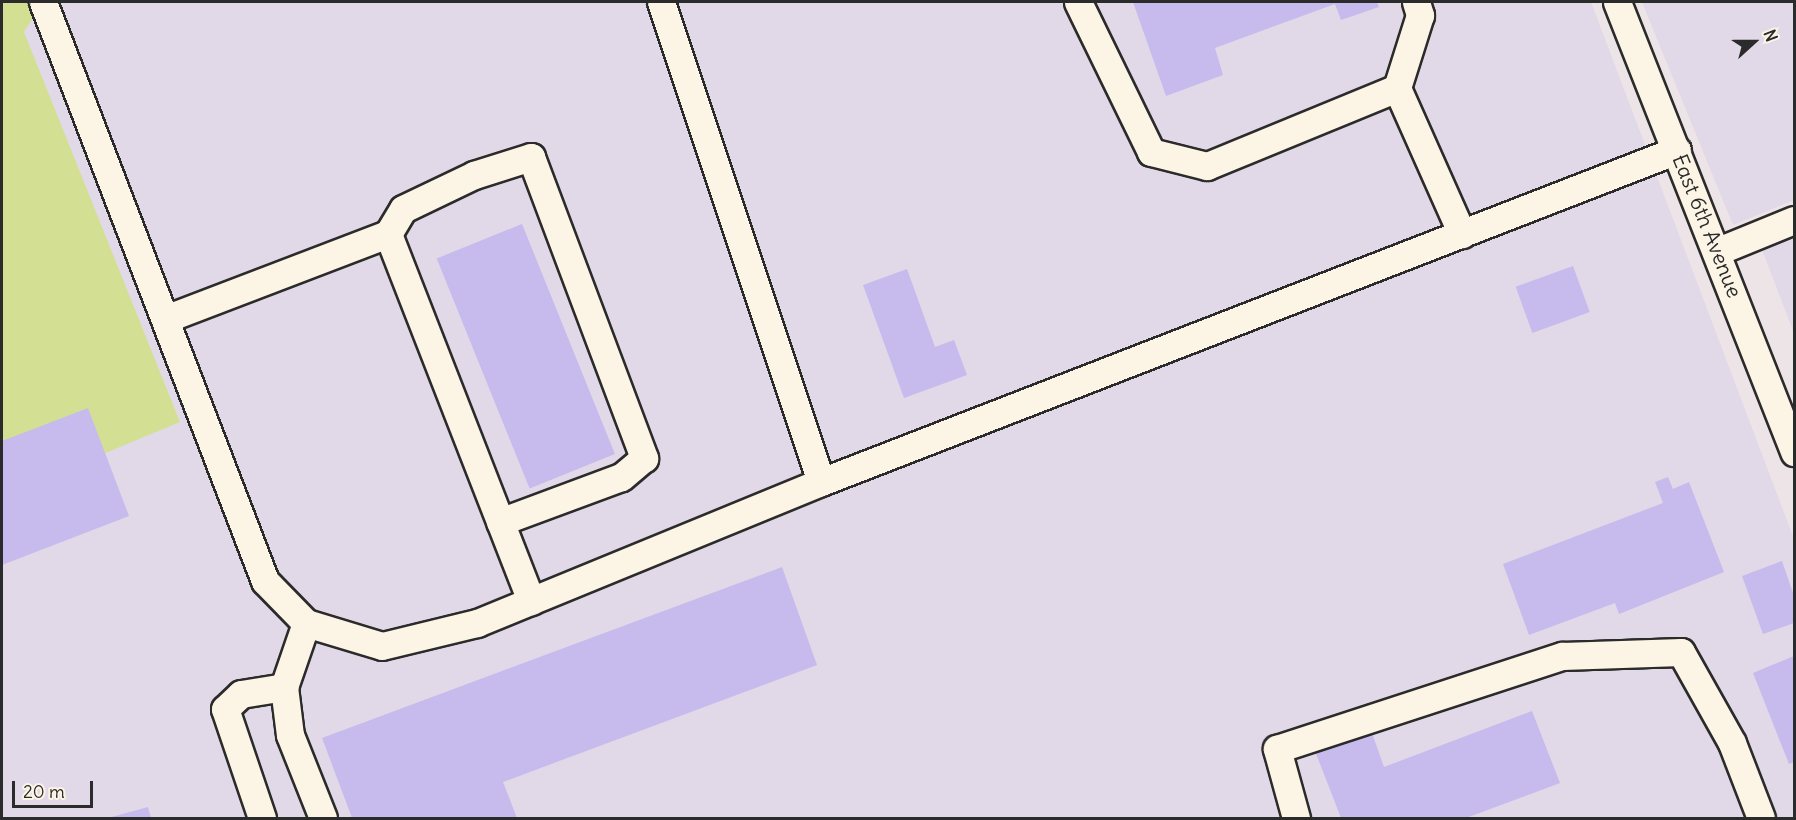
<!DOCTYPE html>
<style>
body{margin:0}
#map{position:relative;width:1796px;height:820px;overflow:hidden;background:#ece4e7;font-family:Delius,sans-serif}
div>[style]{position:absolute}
.built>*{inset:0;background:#e1d8e8}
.green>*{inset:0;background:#d3e094}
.building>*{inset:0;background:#c6bbec;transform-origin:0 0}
.roads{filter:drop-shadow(2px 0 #2b2b2b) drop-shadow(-2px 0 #2b2b2b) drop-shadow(0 2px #2b2b2b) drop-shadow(0 -2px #2b2b2b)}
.minor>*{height:27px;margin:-13.5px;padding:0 13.5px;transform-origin:13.5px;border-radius:13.5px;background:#fcf5e5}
span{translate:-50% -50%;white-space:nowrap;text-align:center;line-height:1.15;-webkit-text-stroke:4.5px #fcf5e5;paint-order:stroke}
.street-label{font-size:21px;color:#2b2b2b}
.frame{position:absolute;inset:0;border:3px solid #2b2b2b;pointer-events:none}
.north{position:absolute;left:1724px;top:12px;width:60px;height:60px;-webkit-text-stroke:4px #fcf5e5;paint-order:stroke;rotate:69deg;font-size:16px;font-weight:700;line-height:24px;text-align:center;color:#2b2b2b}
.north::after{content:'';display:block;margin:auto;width:21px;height:27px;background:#2b2b2b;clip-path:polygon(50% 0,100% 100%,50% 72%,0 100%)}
.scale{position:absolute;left:12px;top:781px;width:81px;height:27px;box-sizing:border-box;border:3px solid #2b2b2b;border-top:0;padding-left:8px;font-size:18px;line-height:21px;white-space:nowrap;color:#2b2b2b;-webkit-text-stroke:4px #fcf5e5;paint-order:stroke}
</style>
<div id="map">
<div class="built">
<i style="clip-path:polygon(2px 2px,1591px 2px,1794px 539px,1794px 818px,2px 818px)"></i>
<i style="clip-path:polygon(1642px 2px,1794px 2px,1794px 200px,1733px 225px)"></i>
<i style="clip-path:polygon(1794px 234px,1794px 333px,1761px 247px)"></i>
</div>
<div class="green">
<i style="clip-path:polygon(2px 2px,43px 2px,24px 32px,180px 422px,2px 496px)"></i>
</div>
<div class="building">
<i style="clip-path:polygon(1133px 2px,1377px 2px,1379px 7px,1341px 20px,1335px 4px,1215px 48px,1223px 75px,1166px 96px)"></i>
<i style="left:522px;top:224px;width:248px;height:92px;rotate:68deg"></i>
<i style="left:1573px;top:266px;width:49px;height:61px;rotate:70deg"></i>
<i style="clip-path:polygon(907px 269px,935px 347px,954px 340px,967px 375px,904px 398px,863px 285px)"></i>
<i style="clip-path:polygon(88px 408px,129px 516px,2px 565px,2px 441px)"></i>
<i style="clip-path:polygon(1668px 477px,1673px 489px,1689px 482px,1724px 572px,1619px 614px,1615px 603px,1529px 635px,1503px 564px,1663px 503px,1655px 482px)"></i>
<i style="clip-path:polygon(1782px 561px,1794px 596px,1794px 623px,1763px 634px,1742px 576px)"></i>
<i style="clip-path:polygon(782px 567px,817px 665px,503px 782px,517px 818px,352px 818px,322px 738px)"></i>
<i style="clip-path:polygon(1794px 656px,1794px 762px,1789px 764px,1753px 673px)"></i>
<i style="clip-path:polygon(1532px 711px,1560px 783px,1466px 818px,1341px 818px,1315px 751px,1371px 730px,1384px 767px)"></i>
<i style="clip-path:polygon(148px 807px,151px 818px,108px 818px)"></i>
</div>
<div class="roads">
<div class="minor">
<i style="left:43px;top:2px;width:620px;rotate:69.02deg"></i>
<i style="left:265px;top:581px;width:59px;rotate:45.7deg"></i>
<i style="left:306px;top:623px;width:79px;rotate:16.8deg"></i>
<i style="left:382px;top:646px;width:98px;rotate:-13.6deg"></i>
<i style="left:477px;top:623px;width:372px;rotate:-22.3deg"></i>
<i style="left:821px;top:482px;width:918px;rotate:-21.2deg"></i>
<i style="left:661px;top:2px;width:506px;rotate:71.57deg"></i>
<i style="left:1078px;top:2px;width:167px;rotate:64deg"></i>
<i style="left:1151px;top:152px;width:58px;rotate:14deg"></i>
<i style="left:1207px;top:166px;width:205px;rotate:-22.3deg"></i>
<i style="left:1416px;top:2px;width:14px;rotate:73deg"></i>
<i style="left:1420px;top:15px;width:77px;rotate:107.5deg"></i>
<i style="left:1397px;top:88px;width:160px;rotate:66deg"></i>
<i style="left:1617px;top:2px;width:484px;rotate:68.5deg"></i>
<i style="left:388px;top:234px;width:29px;rotate:-59deg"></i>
<i style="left:403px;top:209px;width:79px;rotate:-25.6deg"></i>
<i style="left:474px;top:175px;width:60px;rotate:-17.5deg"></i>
<i style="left:531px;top:157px;width:322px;rotate:69.4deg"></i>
<i style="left:644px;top:458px;width:30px;rotate:140deg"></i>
<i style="left:621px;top:477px;width:129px;rotate:159.6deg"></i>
<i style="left:1718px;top:251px;width:82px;rotate:-22.2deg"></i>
<i style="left:165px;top:319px;width:239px;rotate:-20.9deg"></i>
<i style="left:388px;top:234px;width:394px;rotate:68.7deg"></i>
<i style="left:306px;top:623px;width:68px;rotate:109deg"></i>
<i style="left:284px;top:687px;width:48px;rotate:82.9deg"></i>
<i style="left:290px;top:735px;width:89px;rotate:68.3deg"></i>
<i style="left:262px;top:818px;width:115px;rotate:-108.7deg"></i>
<i style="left:225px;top:709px;width:22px;rotate:-43deg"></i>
<i style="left:241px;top:694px;width:44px;rotate:-9.2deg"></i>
<i style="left:1296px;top:818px;width:72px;rotate:-105.4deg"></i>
<i style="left:1277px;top:749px;width:300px;rotate:-18.1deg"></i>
<i style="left:1562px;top:656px;width:119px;rotate:-1.9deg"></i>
<i style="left:1681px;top:652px;width:104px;rotate:60.7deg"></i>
<i style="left:1732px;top:743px;width:80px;rotate:68.9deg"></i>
</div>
</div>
<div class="street-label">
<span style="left:1707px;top:226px;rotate:68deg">East 6th Avenue</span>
</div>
<div class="frame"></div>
<div class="north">N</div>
<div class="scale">20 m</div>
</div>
